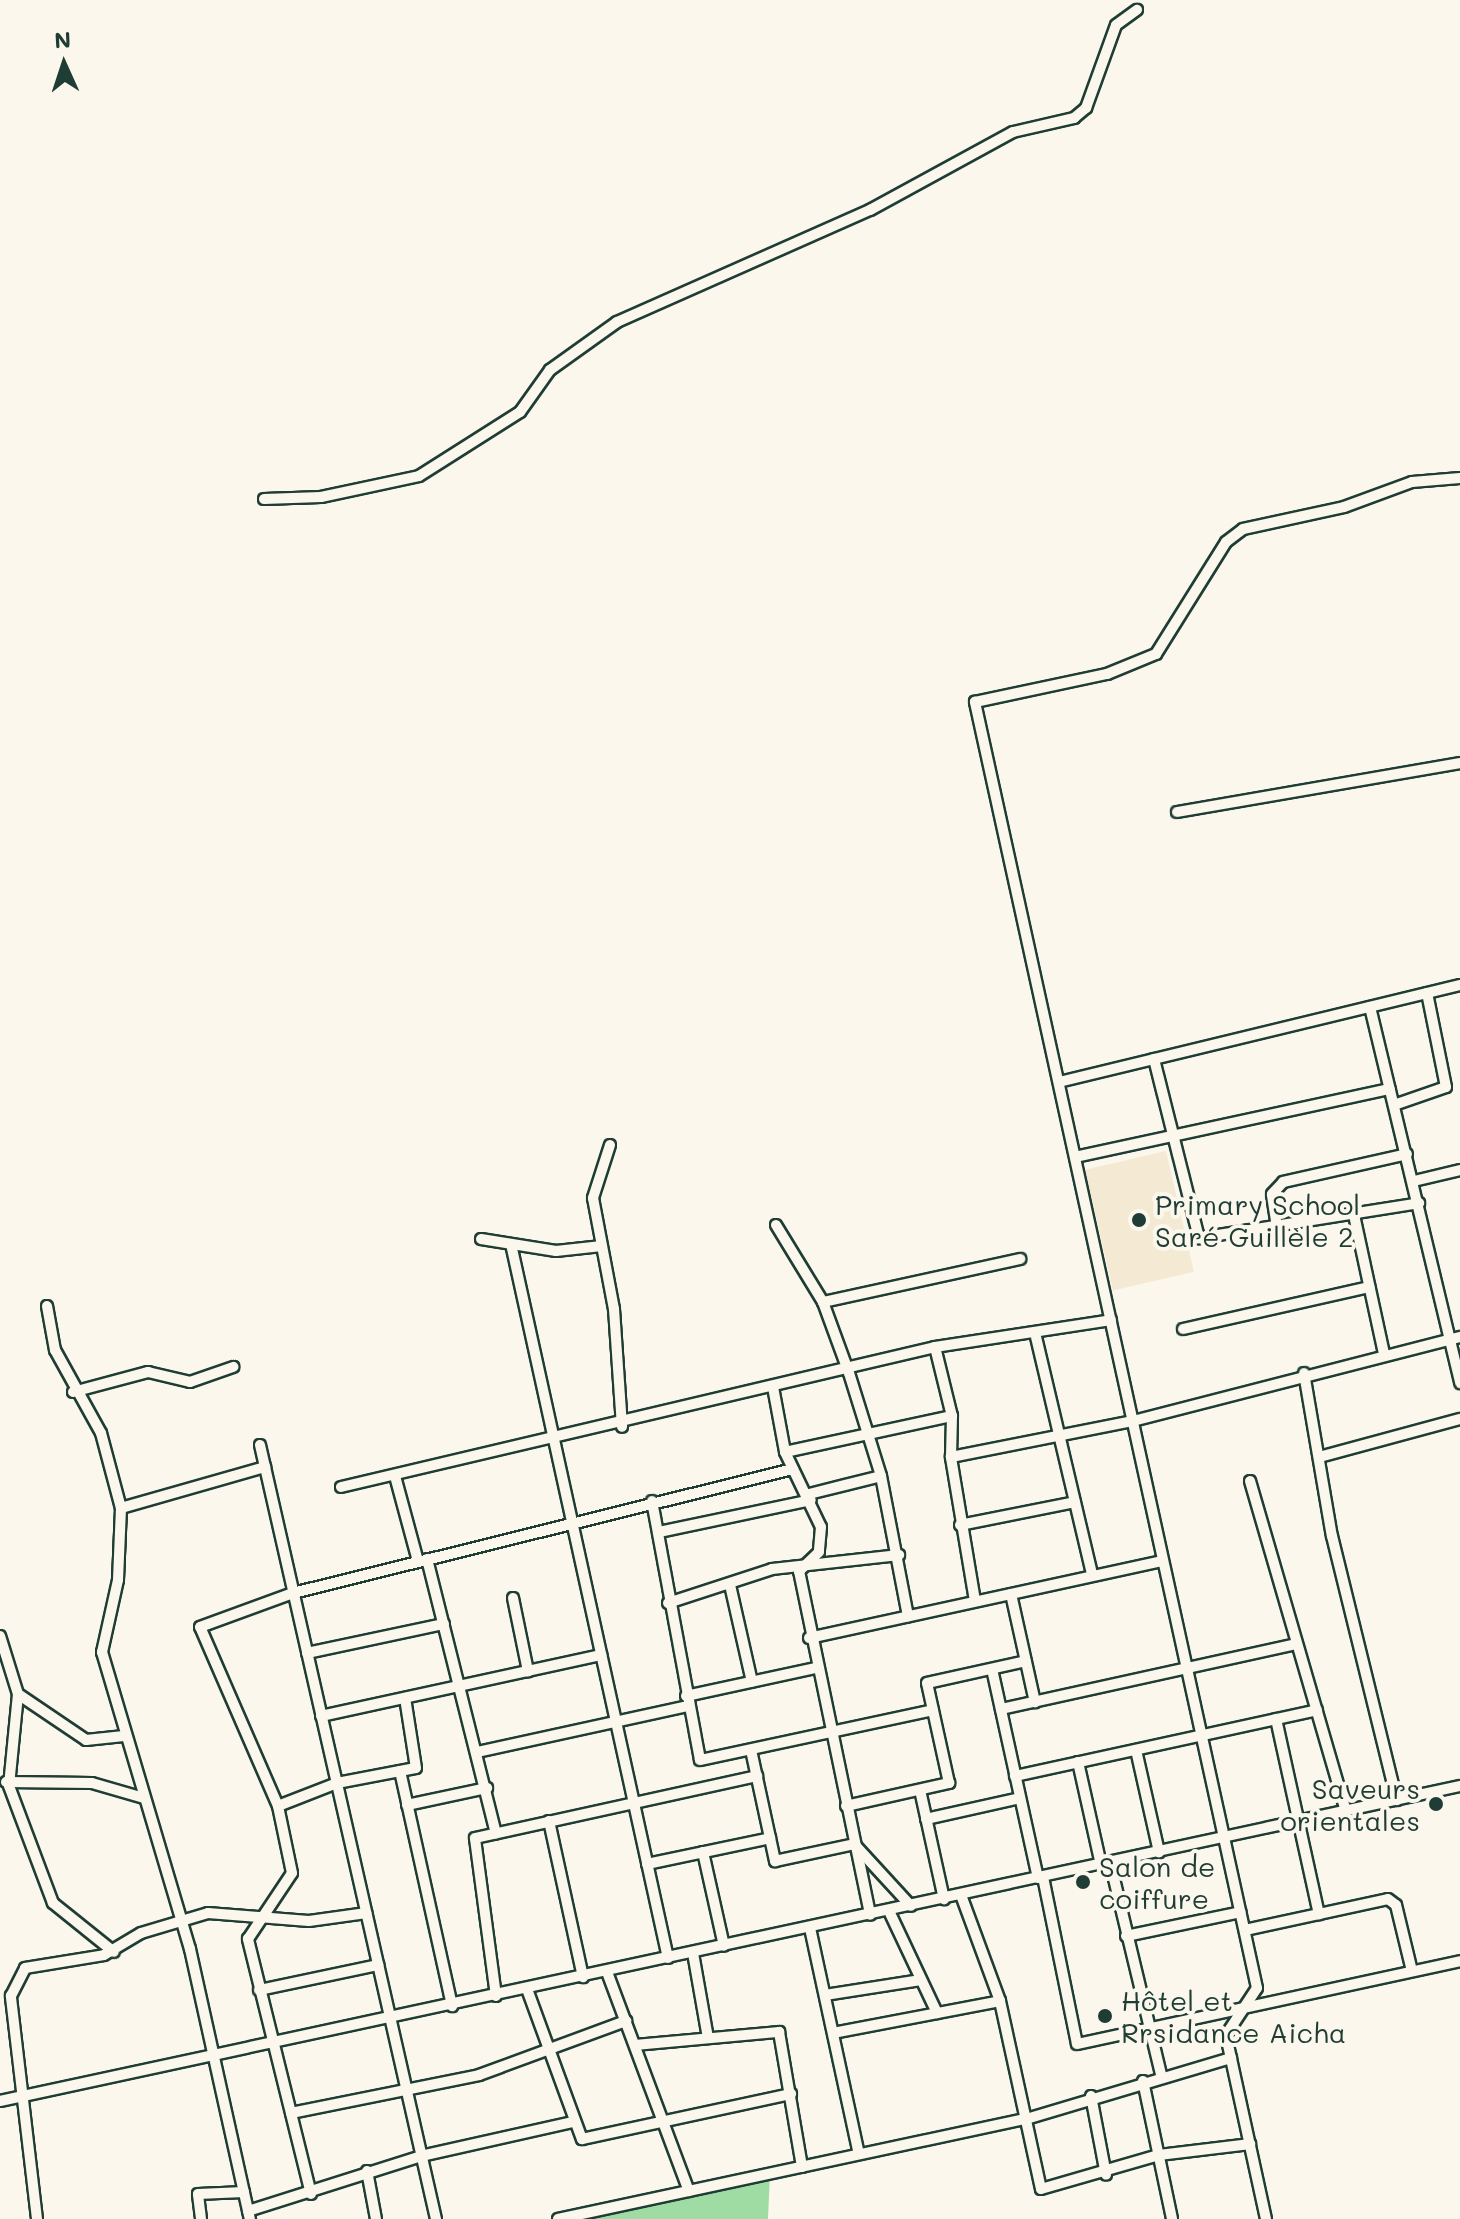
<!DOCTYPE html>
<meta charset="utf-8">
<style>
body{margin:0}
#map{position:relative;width:1460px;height:2219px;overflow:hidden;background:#fbf7ec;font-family:Mali,sans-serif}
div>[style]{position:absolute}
.built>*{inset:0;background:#f4e9d3;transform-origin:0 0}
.green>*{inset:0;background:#9edca4}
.roads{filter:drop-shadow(2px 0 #1f3d34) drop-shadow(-2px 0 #1f3d34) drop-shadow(0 2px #1f3d34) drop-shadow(0 -2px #1f3d34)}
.minor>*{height:10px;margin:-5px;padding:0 5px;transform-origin:5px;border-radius:5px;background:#fbf7ec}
.dots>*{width:22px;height:22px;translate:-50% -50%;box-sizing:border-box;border:4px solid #fbf7ec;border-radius:50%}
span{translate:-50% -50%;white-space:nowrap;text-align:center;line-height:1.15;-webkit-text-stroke:8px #fbf7ec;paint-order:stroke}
.poi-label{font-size:28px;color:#1f3d34}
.left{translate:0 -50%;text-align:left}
.right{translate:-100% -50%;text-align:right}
.north{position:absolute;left:24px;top:24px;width:80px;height:80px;-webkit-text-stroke:6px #fbf7ec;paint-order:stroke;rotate:357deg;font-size:22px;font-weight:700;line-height:32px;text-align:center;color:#1f3d34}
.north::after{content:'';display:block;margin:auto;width:28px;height:36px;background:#1f3d34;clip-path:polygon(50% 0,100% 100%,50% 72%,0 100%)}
</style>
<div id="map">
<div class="built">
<i style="left:1166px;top:1151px;width:124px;height:83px;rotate:77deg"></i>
</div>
<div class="green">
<i style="clip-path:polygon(770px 2173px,768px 2219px,558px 2219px)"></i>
</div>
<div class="roads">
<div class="minor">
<i style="left:264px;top:499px;width:57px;rotate:-2deg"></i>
<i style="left:321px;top:497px;width:100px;rotate:-12.1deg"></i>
<i style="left:419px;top:476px;width:120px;rotate:-32.4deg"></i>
<i style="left:520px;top:412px;width:52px;rotate:-54.5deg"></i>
<i style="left:550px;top:370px;width:82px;rotate:-35.6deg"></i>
<i style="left:617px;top:322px;width:277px;rotate:-23.9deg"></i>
<i style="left:870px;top:210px;width:163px;rotate:-28.6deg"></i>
<i style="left:1013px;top:132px;width:63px;rotate:-12.9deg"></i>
<i style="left:1074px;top:118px;width:16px;rotate:-40deg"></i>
<i style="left:1086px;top:108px;width:88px;rotate:-70.1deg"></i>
<i style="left:1116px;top:25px;width:26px;rotate:-36deg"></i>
<i style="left:1177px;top:812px;width:287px;rotate:-9.8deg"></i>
<i style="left:1370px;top:1007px;width:387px;rotate:76.5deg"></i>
<i style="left:1154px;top:1059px;width:185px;rotate:75.9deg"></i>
<i style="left:1199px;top:1238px;width:223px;rotate:-9deg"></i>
<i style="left:1059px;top:1082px;width:413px;rotate:-13.6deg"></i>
<i style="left:1394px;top:1105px;width:55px;rotate:-19.1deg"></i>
<i style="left:1446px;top:1087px;width:96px;rotate:-101.4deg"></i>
<i style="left:610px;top:1145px;width:56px;rotate:107.8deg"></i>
<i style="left:593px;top:1198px;width:113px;rotate:79.3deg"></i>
<i style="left:614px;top:1309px;width:118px;rotate:86.1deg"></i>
<i style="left:1075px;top:1157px;width:322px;rotate:-12.2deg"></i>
<i style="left:1414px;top:1181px;width:47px;rotate:-13.4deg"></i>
<i style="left:1354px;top:1215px;width:142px;rotate:77.8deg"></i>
<i style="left:776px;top:1225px;width:90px;rotate:58.6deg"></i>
<i style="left:823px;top:1302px;width:76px;rotate:69.9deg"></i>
<i style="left:849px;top:1373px;width:108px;rotate:72.7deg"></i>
<i style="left:881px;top:1476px;width:143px;rotate:79.1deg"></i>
<i style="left:1277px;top:1227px;width:33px;rotate:-99deg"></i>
<i style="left:1272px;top:1194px;width:16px;rotate:-47deg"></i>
<i style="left:1283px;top:1182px;width:127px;rotate:-12.7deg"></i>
<i style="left:481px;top:1239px;width:76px;rotate:9.1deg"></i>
<i style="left:556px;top:1251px;width:46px;rotate:-6.2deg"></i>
<i style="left:511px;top:1244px;width:731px;rotate:77.6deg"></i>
<i style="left:823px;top:1302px;width:202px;rotate:-12.3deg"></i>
<i style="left:47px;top:1306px;width:45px;rotate:79.7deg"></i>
<i style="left:55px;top:1350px;width:95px;rotate:61deg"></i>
<i style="left:101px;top:1433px;width:78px;rotate:75.1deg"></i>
<i style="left:121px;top:1508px;width:150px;rotate:-15.9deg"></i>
<i style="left:1183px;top:1329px;width:191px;rotate:-12.7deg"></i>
<i style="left:1036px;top:1337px;width:243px;rotate:76.7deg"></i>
<i style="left:935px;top:1347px;width:71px;rotate:76.2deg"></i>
<i style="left:952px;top:1416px;width:41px;rotate:91.4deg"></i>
<i style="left:1304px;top:1373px;width:165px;rotate:80.3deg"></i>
<i style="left:1332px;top:1536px;width:272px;rotate:76.2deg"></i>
<i style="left:773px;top:1387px;width:66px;rotate:79.5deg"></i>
<i style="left:785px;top:1452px;width:83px;rotate:64.4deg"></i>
<i style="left:821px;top:1527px;width:25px;rotate:95deg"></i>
<i style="left:819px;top:1552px;width:28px;rotate:136deg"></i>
<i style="left:799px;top:1571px;width:351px;rotate:78.3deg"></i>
<i style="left:73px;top:1392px;width:78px;rotate:-14.9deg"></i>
<i style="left:148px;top:1372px;width:43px;rotate:13.4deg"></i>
<i style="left:190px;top:1382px;width:46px;rotate:-19.2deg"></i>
<i style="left:260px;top:1445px;width:794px;rotate:77.19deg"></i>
<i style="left:785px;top:1452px;width:171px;rotate:-12.2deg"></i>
<i style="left:1319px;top:1457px;width:146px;rotate:-15.1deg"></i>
<i style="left:395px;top:1476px;width:88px;rotate:74.9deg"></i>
<i style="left:1250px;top:1481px;width:344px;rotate:73.8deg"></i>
<i style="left:341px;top:1487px;width:610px;rotate:-13.26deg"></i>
<i style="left:935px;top:1347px;width:178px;rotate:-8.7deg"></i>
<i style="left:809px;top:1494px;width:74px;rotate:-14deg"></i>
<i style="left:652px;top:1501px;width:263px;rotate:79.5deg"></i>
<i style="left:700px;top:1760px;width:238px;rotate:-12.1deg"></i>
<i style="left:121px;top:1508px;width:72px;rotate:92.4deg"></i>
<i style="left:118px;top:1580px;width:74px;rotate:102.5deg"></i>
<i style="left:102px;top:1652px;width:310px;rotate:73.5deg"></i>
<i style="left:190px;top:1949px;width:277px;rotate:77.5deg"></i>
<i style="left:960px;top:1525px;width:117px;rotate:-11.3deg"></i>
<i style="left:659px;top:1532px;width:155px;rotate:-11.9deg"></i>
<i style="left:427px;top:1559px;width:283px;rotate:75.9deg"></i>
<i style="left:730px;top:1585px;width:99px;rotate:77.2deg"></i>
<i style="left:1011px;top:1594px;width:111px;rotate:77.5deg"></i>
<i style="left:513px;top:1598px;width:75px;rotate:78.4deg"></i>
<i style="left:975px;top:1601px;width:146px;rotate:-99.5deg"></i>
<i style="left:951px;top:1457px;width:186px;rotate:-11.2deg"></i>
<i style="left:1133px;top:1421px;width:338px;rotate:-14.4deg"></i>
<i style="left:668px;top:1603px;width:109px;rotate:-18.1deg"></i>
<i style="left:772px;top:1569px;width:128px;rotate:-6.3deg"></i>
<i style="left:0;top:1636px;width:61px;rotate:72.8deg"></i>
<i style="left:18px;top:1694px;width:92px;rotate:95.6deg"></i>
<i style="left:9px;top:1786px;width:125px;rotate:69.4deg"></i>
<i style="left:53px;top:1903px;width:78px;rotate:38.8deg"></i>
<i style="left:809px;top:1638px;width:362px;rotate:-12.3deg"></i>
<i style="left:307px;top:1653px;width:140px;rotate:-12deg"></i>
<i style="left:992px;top:1669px;width:214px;rotate:77.6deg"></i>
<i style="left:18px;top:1694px;width:82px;rotate:34.1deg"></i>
<i style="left:86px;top:1740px;width:38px;rotate:-6deg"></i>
<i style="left:686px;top:1696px;width:133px;rotate:-12.2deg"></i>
<i style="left:1001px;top:1709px;width:298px;rotate:-12.4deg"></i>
<i style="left:321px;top:1716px;width:287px;rotate:-12.3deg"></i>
<i style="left:1276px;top:1719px;width:200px;rotate:77.6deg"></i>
<i style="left:751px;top:1750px;width:114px;rotate:77.8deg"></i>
<i style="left:775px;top:1861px;width:81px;rotate:-12.1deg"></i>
<i style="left:854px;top:1844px;width:84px;rotate:47.4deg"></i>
<i style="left:1136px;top:1750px;width:105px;rotate:77.3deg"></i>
<i style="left:477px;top:1752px;width:216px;rotate:-12.3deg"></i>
<i style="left:1078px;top:1762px;width:106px;rotate:77.4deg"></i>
<i style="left:400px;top:1771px;width:241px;rotate:77.5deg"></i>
<i style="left:1015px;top:1776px;width:309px;rotate:-12.3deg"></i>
<i style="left:6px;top:1782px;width:86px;rotate:0.7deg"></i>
<i style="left:92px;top:1783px;width:54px;rotate:16.1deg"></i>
<i style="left:920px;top:1790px;width:112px;rotate:77.6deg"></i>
<i style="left:407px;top:1805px;width:82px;rotate:-12deg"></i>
<i style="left:278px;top:1806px;width:63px;rotate:-21.3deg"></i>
<i style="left:337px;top:1783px;width:80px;rotate:-10.8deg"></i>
<i style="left:416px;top:1768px;width:71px;rotate:-98.9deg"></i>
<i style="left:846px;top:1806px;width:106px;rotate:-12.6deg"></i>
<i style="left:949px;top:1783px;width:102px;rotate:-102.4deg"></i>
<i style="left:927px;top:1683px;width:101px;rotate:-12.5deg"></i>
<i style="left:926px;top:1819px;width:96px;rotate:-12.6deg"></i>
<i style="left:549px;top:1821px;width:160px;rotate:77.7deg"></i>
<i style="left:703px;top:1852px;width:96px;rotate:77.4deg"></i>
<i style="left:1110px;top:1862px;width:219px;rotate:76.5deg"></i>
<i style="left:647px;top:1864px;width:126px;rotate:-11.9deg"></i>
<i style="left:1043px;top:1877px;width:170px;rotate:78.5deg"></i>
<i style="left:1077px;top:2044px;width:392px;rotate:-12.2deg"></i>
<i style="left:961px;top:1895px;width:113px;rotate:69.8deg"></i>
<i style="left:1000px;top:2001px;width:192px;rotate:77.7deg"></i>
<i style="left:1041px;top:2189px;width:123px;rotate:-16.1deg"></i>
<i style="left:1159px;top:2155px;width:92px;rotate:-6.9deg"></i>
<i style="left:889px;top:1911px;width:113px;rotate:64.8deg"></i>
<i style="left:810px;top:1928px;width:231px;rotate:77.8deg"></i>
<i style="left:1245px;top:1930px;width:146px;rotate:-12.2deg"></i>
<i style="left:1388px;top:1899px;width:10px;rotate:37deg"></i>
<i style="left:1396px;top:1905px;width:68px;rotate:76.4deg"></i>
<i style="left:1126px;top:1936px;width:117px;rotate:-11.8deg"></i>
<i style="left:693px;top:1953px;width:86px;rotate:80deg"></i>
<i style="left:607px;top:1972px;width:234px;rotate:69.5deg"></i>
<i style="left:527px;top:1989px;width:160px;rotate:69.9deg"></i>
<i style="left:582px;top:2139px;width:214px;rotate:-12.2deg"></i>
<i style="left:259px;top:1990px;width:122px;rotate:-11.9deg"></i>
<i style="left:825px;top:1995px;width:97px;rotate:-8.9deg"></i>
<i style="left:496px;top:1996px;width:159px;rotate:-97.6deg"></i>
<i style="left:475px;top:1838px;width:289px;rotate:-12.4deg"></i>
<i style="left:833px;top:2033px;width:170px;rotate:-10.8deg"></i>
<i style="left:635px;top:2045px;width:145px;rotate:-5.2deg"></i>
<i style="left:779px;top:2032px;width:137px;rotate:80.3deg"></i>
<i style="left:1143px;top:2081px;width:141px;rotate:78.1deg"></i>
<i style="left:1091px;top:2096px;width:80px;rotate:79.2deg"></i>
<i style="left:0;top:2101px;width:1494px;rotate:-12.18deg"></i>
<i style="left:291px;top:2113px;width:192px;rotate:-11.4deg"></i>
<i style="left:479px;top:2075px;width:157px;rotate:-20.2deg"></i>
<i style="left:367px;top:2171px;width:49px;rotate:79.4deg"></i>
<i style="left:311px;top:2194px;width:263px;rotate:-103.9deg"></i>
<i style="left:248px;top:1939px;width:79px;rotate:-56.3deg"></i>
<i style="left:292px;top:1873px;width:68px;rotate:-101.8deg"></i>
<i style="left:278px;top:1806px;width:195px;rotate:-113.5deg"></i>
<i style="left:200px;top:1627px;width:99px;rotate:-20.1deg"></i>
<i style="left:293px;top:1593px;width:515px;rotate:-13.93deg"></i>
<i style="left:248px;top:2211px;width:182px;rotate:-17.6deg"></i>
<i style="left:421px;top:2156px;width:156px;rotate:-12.6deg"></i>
<i style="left:37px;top:2219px;width:225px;rotate:-96.7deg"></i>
<i style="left:11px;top:1996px;width:31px;rotate:-63deg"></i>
<i style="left:25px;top:1968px;width:80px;rotate:-9.3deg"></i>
<i style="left:104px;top:1955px;width:43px;rotate:-30.7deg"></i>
<i style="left:141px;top:1933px;width:70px;rotate:-16.6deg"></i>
<i style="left:208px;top:1913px;width:101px;rotate:4.5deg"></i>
<i style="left:309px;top:1921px;width:58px;rotate:-8deg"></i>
<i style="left:201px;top:2219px;width:25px;rotate:-97deg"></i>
<i style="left:198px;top:2194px;width:46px;rotate:-2.5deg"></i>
<i style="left:558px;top:2219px;width:479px;rotate:-12.1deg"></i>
<i style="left:1026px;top:2119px;width:214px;rotate:-16.6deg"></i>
<i style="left:1266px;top:2219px;width:188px;rotate:-102.3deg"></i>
<i style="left:1226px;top:2035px;width:56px;rotate:-56.6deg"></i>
<i style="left:1257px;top:1988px;width:1317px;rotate:-102.37deg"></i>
<i style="left:975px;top:702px;width:135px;rotate:-12deg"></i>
<i style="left:1107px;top:674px;width:53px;rotate:-22.2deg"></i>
<i style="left:1156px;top:654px;width:132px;rotate:-58deg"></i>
<i style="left:1226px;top:542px;width:21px;rotate:-37deg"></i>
<i style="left:1243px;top:529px;width:103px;rotate:-12.3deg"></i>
<i style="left:1344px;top:507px;width:72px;rotate:-20.2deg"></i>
<i style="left:1412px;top:482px;width:48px;rotate:-4.8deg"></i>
</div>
</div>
<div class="dots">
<i style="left:1139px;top:1220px;background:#1f3d34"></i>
<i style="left:1436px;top:1804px;background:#1f3d34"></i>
<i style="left:1083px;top:1882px;background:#1f3d34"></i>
<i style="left:1105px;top:2016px;background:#1f3d34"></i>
</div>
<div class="poi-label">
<span class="left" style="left:1155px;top:1220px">Primary School<br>Saré Guillèle 2</span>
<span class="right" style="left:1420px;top:1804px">Saveurs<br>orientales</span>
<span class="left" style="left:1099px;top:1882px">Salon de<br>coiffure</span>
<span class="left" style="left:1121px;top:2016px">Hôtel et<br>Rrsidance Aicha</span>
</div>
<div class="north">N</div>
</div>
